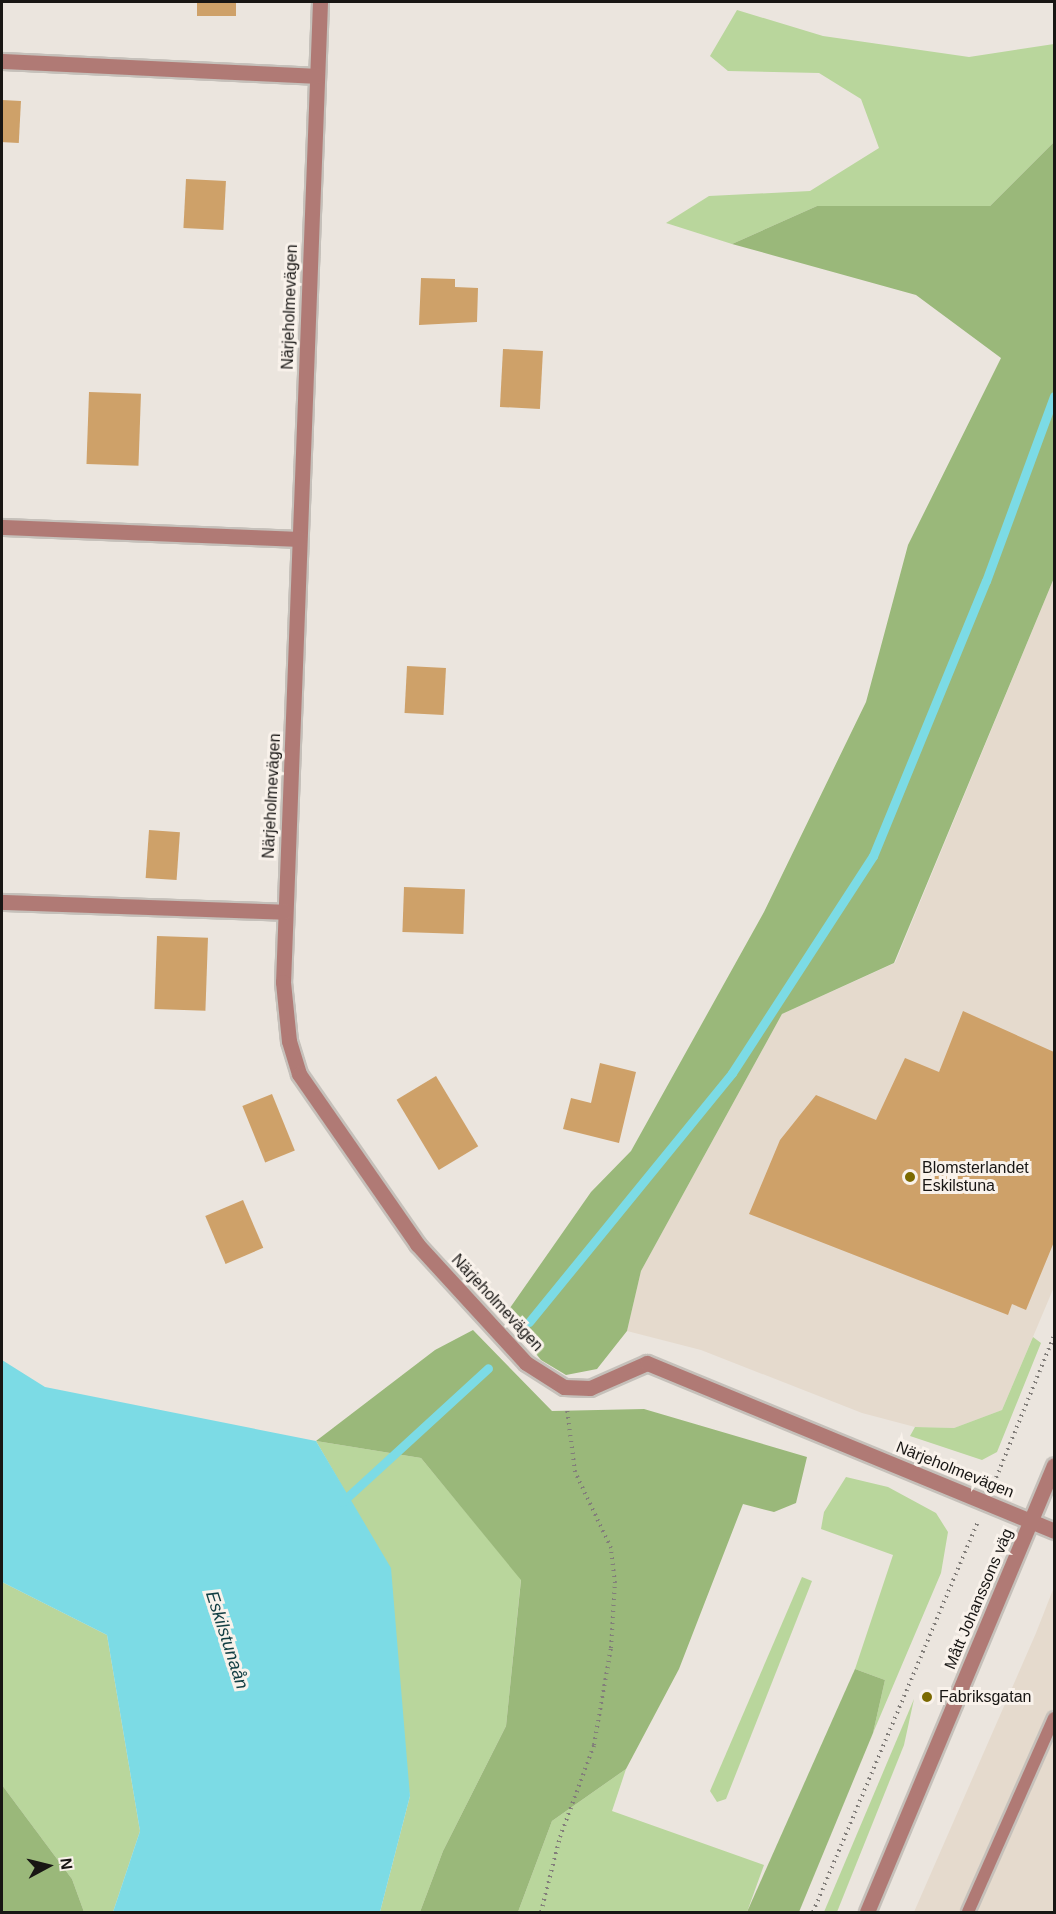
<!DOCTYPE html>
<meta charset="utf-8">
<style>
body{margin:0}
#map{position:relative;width:1056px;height:1914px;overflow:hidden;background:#ebe5de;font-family:Helvetica,sans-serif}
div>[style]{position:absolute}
.built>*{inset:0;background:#e5dacd}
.green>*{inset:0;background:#b9d69c}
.forest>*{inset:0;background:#9ab87a}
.water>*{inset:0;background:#7cdbe5}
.stream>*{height:9px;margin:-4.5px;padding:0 4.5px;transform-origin:4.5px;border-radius:4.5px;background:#7cdbe5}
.building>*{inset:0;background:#cea169;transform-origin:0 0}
.path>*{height:4px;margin-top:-2px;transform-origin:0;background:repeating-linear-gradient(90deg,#827e7a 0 1.5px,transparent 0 6px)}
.roads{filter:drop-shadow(2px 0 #c5c0ba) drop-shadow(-2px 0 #c5c0ba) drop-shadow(0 2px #c5c0ba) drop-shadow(0 -2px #c5c0ba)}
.service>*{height:12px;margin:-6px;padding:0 6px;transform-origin:6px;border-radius:6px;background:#b07a75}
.minor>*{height:15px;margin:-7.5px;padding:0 7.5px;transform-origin:7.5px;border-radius:7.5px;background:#b07a75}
.tertiary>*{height:15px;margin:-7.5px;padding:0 7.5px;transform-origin:7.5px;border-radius:7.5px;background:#b07a75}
.dots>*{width:16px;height:16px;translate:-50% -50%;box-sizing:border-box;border:3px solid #f9f2eb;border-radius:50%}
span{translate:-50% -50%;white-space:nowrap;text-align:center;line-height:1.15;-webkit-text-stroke:6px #f9f2eb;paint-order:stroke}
.street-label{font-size:16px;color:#181614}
.poi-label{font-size:16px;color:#181614}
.left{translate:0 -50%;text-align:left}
.water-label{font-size:18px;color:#123e43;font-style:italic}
.frame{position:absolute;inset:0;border:3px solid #181614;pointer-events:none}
.north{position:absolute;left:18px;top:1836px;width:60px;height:60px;-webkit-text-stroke:4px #f9f2eb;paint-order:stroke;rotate:83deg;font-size:16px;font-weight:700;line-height:24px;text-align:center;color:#181614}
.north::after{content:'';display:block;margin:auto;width:21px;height:27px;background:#181614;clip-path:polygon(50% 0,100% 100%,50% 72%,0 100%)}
</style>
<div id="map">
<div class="built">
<i style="clip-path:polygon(1054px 578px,1054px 1287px,1002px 1410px,954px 1428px,915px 1427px,862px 1413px,701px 1350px,627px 1331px,641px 1271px,782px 1014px,895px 963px)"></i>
<i style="clip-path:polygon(1054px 1587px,1054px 1912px,914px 1912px,1036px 1633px)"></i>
</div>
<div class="green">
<i style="clip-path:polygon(737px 10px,823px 36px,969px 57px,1054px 44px,1054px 142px,990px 206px,817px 206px,732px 244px,666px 223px,709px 196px,810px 191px,879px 148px,861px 99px,819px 73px,728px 71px,710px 56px)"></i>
<i style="clip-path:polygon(1033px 1337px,1041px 1343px,997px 1452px,982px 1460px,910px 1436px,915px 1427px,954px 1428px,1002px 1410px)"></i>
<i style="clip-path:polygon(316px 1441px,421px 1458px,521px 1579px,506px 1726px,443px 1851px,420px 1912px,380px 1912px,410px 1796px,346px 1493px)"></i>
<i style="clip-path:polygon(846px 1477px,888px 1487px,936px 1513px,948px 1532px,941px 1573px,873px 1733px,885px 1680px,855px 1669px,893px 1555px,821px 1529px,824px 1512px)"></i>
<i style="clip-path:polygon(802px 1577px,812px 1581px,726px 1799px,717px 1802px,710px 1791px)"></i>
<i style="clip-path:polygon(2px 1582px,107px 1635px,140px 1831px,113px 1912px,84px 1912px,72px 1879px,2px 1785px)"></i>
<i style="clip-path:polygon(914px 1699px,904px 1745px,837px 1912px,824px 1912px)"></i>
<i style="clip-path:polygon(626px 1769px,612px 1811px,764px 1865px,747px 1912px,518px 1912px,552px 1821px)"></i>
</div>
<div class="forest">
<i style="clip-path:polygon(1054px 142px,1054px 578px,894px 963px,782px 1014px,641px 1271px,627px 1331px,597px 1369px,566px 1375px,541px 1360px,505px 1315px,591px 1192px,631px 1151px,764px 912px,866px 702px,908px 545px,1001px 358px,916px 295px,732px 244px,817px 206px,990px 206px)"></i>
<i style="clip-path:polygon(473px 1330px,552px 1411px,644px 1409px,807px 1457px,796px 1503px,774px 1512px,743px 1504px,679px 1669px,626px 1769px,552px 1821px,518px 1912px,420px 1912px,443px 1851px,506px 1726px,521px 1580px,421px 1458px,316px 1441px,435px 1350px)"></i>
<i style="clip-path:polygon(855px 1669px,885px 1680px,873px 1733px,799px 1912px,747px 1912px)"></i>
<i style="clip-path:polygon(2px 1785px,72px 1879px,84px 1912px,2px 1912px)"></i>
</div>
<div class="water">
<i style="clip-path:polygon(2px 1360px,45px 1387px,316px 1441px,391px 1568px,410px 1796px,380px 1912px,113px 1912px,140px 1831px,107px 1635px,2px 1582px)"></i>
</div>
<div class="stream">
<i style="left:529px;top:1322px;width:321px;rotate:-50.8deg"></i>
<i style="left:732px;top:1073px;width:259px;rotate:-57deg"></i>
<i style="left:873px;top:856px;width:297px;rotate:-67.7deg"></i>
<i style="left:986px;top:581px;width:197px;rotate:-69.8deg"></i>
<i style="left:342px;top:1502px;width:198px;rotate:-42.5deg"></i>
</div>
<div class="building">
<i style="left:197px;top:2px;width:39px;height:14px"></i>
<i style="left:2px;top:100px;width:19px;height:42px;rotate:3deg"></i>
<i style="left:186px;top:179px;width:40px;height:49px;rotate:3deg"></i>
<i style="clip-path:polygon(421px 278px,455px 279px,455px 287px,478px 288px,477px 322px,419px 325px)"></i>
<i style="left:503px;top:349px;width:40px;height:58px;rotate:3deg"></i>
<i style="left:89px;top:392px;width:52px;height:72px;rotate:2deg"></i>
<i style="left:407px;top:666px;width:39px;height:47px;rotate:3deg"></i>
<i style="left:149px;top:830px;width:31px;height:48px;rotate:4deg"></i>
<i style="left:404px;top:887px;width:61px;height:45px;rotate:2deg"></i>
<i style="left:157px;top:936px;width:51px;height:73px;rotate:2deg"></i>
<i style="clip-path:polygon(963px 1011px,1054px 1052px,1054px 1242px,1026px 1310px,1012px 1304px,1008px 1315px,749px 1214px,780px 1140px,816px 1095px,876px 1120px,905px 1058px,939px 1072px)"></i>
<i style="clip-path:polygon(600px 1063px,636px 1072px,619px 1143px,563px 1129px,571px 1098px,591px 1103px)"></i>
<i style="left:436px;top:1076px;width:82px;height:46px;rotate:59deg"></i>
<i style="left:272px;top:1094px;width:61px;height:32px;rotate:68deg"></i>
<i style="left:243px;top:1200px;width:52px;height:41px;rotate:67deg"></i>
</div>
<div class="path">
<i style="left:994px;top:1483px;width:159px;rotate:-67.8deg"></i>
<i style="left:541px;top:1912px;width:77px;rotate:-75.8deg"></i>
<i style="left:560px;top:1837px;width:98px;rotate:-69.7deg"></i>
<i style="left:594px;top:1745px;width:98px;rotate:-80.1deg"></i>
<i style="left:611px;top:1648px;width:65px;rotate:-86.5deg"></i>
<i style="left:615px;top:1583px;width:35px;rotate:-97deg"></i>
<i style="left:611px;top:1548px;width:84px;rotate:-115.3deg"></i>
<i style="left:575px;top:1472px;width:64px;rotate:-97.2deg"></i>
<i style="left:813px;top:1912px;width:422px;rotate:-67.1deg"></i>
</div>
<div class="roads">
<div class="service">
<i style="left:968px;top:1912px;width:212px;rotate:-66.1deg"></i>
</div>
<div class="minor">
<i style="left:320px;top:2px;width:981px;rotate:92.16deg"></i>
<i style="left:283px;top:982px;width:59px;rotate:84.2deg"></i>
<i style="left:289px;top:1041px;width:34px;rotate:73deg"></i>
<i style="left:299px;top:1074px;width:207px;rotate:55.2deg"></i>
<i style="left:417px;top:1244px;width:161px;rotate:47.5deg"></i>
<i style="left:526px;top:1363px;width:45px;rotate:32.3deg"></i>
<i style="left:564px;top:1387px;width:26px;rotate:2deg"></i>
<i style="left:590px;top:1388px;width:62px;rotate:-23.7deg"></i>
<i style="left:647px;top:1363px;width:440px;rotate:22.4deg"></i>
<i style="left:2px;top:61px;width:315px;rotate:2.7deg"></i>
<i style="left:2px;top:527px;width:297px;rotate:2.3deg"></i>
<i style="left:2px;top:902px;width:282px;rotate:2deg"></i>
</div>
<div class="tertiary">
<i style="left:867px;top:1912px;width:484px;rotate:-67.3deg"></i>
</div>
</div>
<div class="dots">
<i style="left:910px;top:1177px;background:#7b6900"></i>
<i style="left:927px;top:1697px;background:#7b6900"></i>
</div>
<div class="street-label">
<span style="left:290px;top:307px;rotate:-88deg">Närjeholmevägen</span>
<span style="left:272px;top:796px;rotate:-87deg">Närjeholmevägen</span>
<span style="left:497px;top:1303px;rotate:47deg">Närjeholmevägen</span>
<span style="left:955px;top:1470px;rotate:22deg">Närjeholmevägen</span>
<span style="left:979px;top:1599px;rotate:-67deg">Mått Johanssons väg</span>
</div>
<div class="poi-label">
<span class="left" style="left:922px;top:1177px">Blomsterlandet<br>Eskilstuna</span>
<span class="left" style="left:939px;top:1697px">Fabriksgatan</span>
</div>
<div class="water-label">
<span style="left:227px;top:1640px;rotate:72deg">Eskilstunaån</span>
</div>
<div class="frame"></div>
<div class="north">N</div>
</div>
